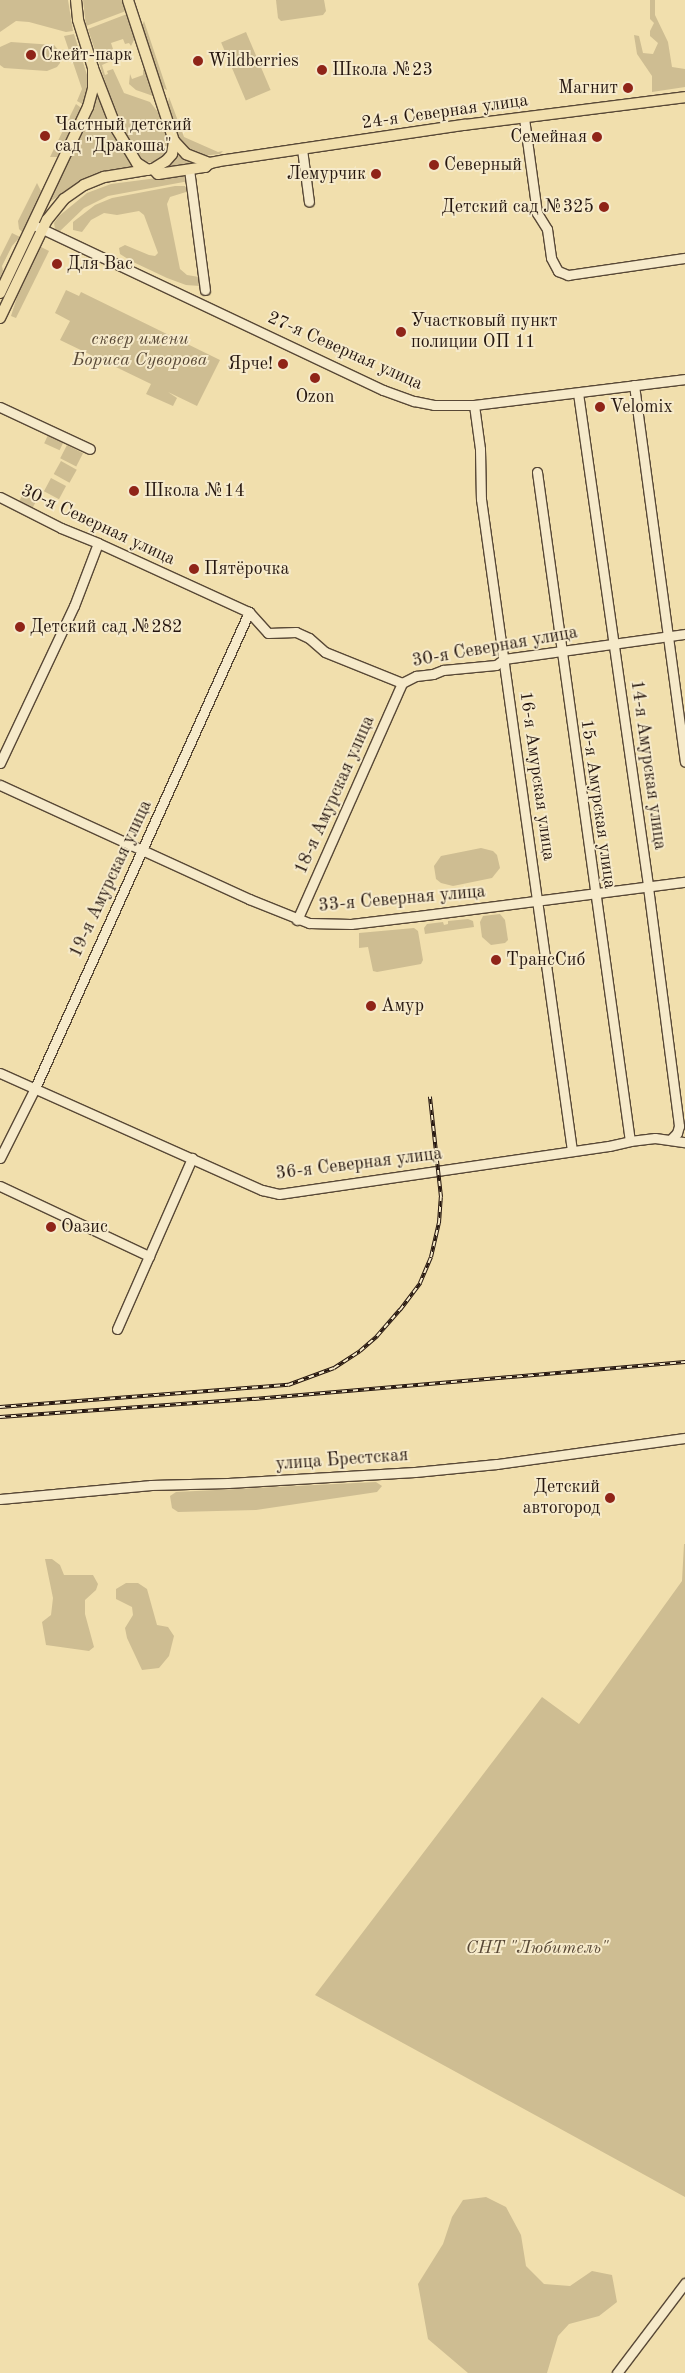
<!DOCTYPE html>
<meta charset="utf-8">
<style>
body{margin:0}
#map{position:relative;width:685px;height:2373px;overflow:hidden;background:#f1dfad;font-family:"Old Standard TT",serif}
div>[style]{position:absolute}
.green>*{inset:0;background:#cebd92;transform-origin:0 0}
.roads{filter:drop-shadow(1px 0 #584836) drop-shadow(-1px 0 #584836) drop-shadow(0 1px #584836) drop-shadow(0 -1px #584836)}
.minor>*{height:9px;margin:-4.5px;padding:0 4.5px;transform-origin:4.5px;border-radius:4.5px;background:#f6eaca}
.major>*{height:10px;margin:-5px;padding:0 5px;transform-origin:5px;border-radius:5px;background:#f1dfad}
.rail>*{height:4px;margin-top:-2px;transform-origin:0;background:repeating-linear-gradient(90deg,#f6eaca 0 5.5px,#25160f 0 11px);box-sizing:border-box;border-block:1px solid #25160f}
.dots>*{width:14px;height:14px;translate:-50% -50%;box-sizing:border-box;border:2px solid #f6eaca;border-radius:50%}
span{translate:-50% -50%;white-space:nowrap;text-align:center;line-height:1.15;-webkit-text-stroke:4px #f6eaca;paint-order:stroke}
.poi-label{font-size:18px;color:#25160f}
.left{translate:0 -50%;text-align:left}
.right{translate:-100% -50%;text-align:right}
.street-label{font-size:18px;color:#25160f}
.park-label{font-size:18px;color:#584836;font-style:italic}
</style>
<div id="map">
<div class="green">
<i style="clip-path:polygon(0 0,68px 0,73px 31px,66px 32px,29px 22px,16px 21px,0 32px)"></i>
<i style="clip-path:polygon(83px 0,122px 0,126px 11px,86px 26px)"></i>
<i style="clip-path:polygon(276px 0,324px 0,326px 11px,323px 15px,281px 21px,278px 18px)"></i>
<i style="clip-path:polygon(650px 0,655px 0,655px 15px,668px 42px,672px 67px,685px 69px,685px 87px,652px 92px,652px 76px,637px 54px,634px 35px,639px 36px,643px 53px,653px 54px,658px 43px,650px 36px,650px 31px,654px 23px,650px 19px)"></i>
<i style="clip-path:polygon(127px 14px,135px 37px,133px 42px,131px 46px,129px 43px,125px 44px,123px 39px,111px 43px,113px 49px,108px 51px,111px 61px,102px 65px,105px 75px,108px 74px,107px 71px,113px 69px,124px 93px,150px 102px,161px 116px,170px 145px,167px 155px,156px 163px,141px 161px,126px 137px,116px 115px,88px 29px)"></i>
<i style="clip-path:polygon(144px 21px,167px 90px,163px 88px,142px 26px)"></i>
<i style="left:246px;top:32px;width:63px;height:27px;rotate:67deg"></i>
<i style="clip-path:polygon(74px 34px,88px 78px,89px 85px,84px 105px,77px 101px,82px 89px,64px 36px)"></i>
<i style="clip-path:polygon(11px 42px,54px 45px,61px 53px,60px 63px,57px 67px,47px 71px,4px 68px,0 65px,0 47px)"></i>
<i style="clip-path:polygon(143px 69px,147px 72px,156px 97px,136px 90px,129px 84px,130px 74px,132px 79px,143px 75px)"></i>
<i style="clip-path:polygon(97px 92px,113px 135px,133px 166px,91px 175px,48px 203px,47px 201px)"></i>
<i style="clip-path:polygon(169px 97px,184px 137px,218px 152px,223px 151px,220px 154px,201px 156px,191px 153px,179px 140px,168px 103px)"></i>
<i style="clip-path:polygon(76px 104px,80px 107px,81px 112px,57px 157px,50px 157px)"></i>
<i style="clip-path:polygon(176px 149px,204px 164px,160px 169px)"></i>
<i style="clip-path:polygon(180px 175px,186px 175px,189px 181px,108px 196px,84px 208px,58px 233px,55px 229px,54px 223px,59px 216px,87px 193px,111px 184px)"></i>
<i style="clip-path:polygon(37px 183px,41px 191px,22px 232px,19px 229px,18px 221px)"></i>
<i style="clip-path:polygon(175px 186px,185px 186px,187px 189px,186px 192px,170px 197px,167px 204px,180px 269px,187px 275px,199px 277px,200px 286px,186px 285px,167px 278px,131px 261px,120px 254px,119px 248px,125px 245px,149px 255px,155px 256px,158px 253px,144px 215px,139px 211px,117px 215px,104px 213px,91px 220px,82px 232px,73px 230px,73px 222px,95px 205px,112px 198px)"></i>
<i style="clip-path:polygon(12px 233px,20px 237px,12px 246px,2px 266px,3px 271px,0 278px,0 257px)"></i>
<i style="clip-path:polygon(41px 247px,49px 251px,16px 318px,11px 316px,17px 297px)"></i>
<i style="clip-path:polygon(66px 290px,79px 296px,81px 292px,220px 360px,197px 406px,168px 392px,177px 398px,173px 406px,146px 394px,151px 384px,60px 340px,70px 321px,55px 313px)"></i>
<i style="left:48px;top:435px;width:17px;height:9px;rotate:25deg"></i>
<i style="left:67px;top:445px;width:18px;height:15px;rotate:27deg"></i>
<i style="left:61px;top:461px;width:18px;height:15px;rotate:29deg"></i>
<i style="left:51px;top:478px;width:17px;height:15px;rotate:28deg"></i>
<i style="left:23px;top:494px;width:15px;height:10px;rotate:28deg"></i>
<i style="clip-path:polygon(481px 848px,493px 851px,497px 855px,500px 868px,492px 878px,453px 886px,441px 883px,436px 879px,434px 866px,441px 856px)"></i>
<i style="clip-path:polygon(500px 914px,505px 920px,508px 940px,505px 943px,491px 945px,482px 937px,480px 922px,483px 916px)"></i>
<i style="clip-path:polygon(468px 919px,473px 921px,474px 927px,425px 934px,424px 928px,427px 924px,443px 922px,444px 925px,448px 924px,448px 921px)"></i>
<i style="clip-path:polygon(414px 928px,418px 931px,423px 960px,421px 964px,377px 972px,373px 971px,368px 947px,359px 948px,359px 933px)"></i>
<i style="clip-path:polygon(376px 1482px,382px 1486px,377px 1492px,256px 1510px,178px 1512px,172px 1508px,170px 1496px,176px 1492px)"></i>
<i style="clip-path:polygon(684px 1544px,685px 1544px,685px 2197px,315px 1995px,542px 1697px,579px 1724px,682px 1581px)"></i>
<i style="clip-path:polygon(45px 1559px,52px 1559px,60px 1565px,64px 1575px,93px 1575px,98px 1584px,96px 1590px,85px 1600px,85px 1614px,94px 1647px,89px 1651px,46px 1645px,42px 1622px,51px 1615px,53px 1598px)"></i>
<i style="clip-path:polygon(126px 1583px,138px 1583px,147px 1589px,157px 1625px,168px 1627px,174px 1636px,169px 1656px,159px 1668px,142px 1670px,127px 1638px,125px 1628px,133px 1615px,132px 1607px,116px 1599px,116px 1589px)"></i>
<i style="clip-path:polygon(486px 2197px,506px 2207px,521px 2235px,526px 2266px,544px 2284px,570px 2286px,592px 2271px,612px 2275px,617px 2302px,599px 2316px,569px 2324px,558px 2336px,547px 2373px,468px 2373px,428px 2339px,418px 2284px,443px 2244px,452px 2217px,463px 2200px)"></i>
</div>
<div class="roads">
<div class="minor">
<i style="left:524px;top:118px;width:96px;rotate:82.2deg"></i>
<i style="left:537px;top:213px;width:19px;rotate:58deg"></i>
<i style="left:547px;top:229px;width:29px;rotate:82deg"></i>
<i style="left:551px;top:258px;width:15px;rotate:62deg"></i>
<i style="left:558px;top:271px;width:11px;rotate:22deg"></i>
<i style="left:568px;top:275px;width:118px;rotate:-8.3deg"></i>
<i style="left:302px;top:149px;width:53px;rotate:82.5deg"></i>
<i style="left:189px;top:169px;width:122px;rotate:82.5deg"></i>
<i style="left:36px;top:226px;width:384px;rotate:25.3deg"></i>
<i style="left:383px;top:390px;width:33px;rotate:20deg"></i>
<i style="left:414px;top:401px;width:20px;rotate:11deg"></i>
<i style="left:434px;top:405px;width:40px"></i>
<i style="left:474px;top:405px;width:213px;rotate:-7deg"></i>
<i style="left:634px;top:385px;width:380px;rotate:82.3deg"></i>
<i style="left:578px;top:393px;width:499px;rotate:81.9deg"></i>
<i style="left:648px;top:887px;width:241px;rotate:82.6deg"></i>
<i style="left:679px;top:1126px;width:7px;rotate:106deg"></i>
<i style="left:677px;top:1133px;width:8px;rotate:135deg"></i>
<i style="left:474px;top:405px;width:44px;rotate:82.2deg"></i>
<i style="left:480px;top:449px;width:50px;rotate:88.9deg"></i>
<i style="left:481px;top:499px;width:658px;rotate:82.05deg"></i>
<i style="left:0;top:407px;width:99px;rotate:25deg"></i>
<i style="left:537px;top:472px;width:675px;rotate:82.09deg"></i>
<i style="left:0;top:497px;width:68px;rotate:26.9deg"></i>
<i style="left:61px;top:528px;width:40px;rotate:22deg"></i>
<i style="left:98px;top:543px;width:166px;rotate:24.6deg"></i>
<i style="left:249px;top:612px;width:28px;rotate:48deg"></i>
<i style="left:268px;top:633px;width:28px;rotate:-2deg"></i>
<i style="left:296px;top:632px;width:14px;rotate:25deg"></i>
<i style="left:309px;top:638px;width:21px;rotate:41deg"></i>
<i style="left:325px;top:652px;width:83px;rotate:21.9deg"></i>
<i style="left:402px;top:683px;width:16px;rotate:-27deg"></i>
<i style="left:416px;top:676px;width:17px;rotate:-7deg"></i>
<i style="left:433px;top:674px;width:11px;rotate:-22deg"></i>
<i style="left:443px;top:670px;width:53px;rotate:-5.4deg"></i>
<i style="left:496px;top:665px;width:10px;rotate:-37deg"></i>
<i style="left:504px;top:659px;width:183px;rotate:-7.9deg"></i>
<i style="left:0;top:763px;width:174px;rotate:-64.8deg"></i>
<i style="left:74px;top:606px;width:67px;rotate:-69.1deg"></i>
<i style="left:0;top:785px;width:274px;rotate:24.6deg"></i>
<i style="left:249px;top:899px;width:65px;rotate:21.8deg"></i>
<i style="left:309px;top:923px;width:42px;rotate:1.4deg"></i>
<i style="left:351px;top:924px;width:67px;rotate:-6.8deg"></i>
<i style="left:418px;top:916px;width:269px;rotate:-7.3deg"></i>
<i style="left:297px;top:920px;width:259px;rotate:-66.1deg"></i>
<i style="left:0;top:1073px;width:287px;rotate:24.1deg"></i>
<i style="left:262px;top:1190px;width:17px;rotate:13deg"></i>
<i style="left:279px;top:1194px;width:333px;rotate:-8.3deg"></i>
<i style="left:609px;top:1146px;width:22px;rotate:-13deg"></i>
<i style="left:630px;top:1141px;width:25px;rotate:-7deg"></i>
<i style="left:655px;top:1138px;width:30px;rotate:8deg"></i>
<i style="left:0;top:1158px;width:78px;rotate:-63.4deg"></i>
<i style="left:35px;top:1088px;width:522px;rotate:-65.79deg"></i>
<i style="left:0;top:1186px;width:165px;rotate:25.2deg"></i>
<i style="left:117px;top:1329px;width:187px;rotate:-66.3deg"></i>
<i style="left:0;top:1499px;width:152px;rotate:-5.3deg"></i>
<i style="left:151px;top:1485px;width:77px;rotate:-1.5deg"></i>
<i style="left:228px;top:1483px;width:187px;rotate:-3.4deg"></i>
<i style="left:415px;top:1472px;width:82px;rotate:-5.6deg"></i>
<i style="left:497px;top:1464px;width:190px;rotate:-7.9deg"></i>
<i style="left:617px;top:2373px;width:113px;rotate:-52.9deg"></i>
</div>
<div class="major">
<i style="left:76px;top:0;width:20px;rotate:84deg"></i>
<i style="left:78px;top:20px;width:50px;rotate:72.6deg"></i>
<i style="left:93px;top:68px;width:66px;rotate:68.8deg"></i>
<i style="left:117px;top:130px;width:39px;rotate:59deg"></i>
<i style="left:137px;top:163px;width:13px;rotate:32deg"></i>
<i style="left:174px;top:141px;width:18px;rotate:47deg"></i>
<i style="left:186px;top:154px;width:26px;rotate:21deg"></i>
<i style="left:153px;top:169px;width:7px;rotate:45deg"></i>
<i style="left:158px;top:174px;width:48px;rotate:-8.5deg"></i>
<i style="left:205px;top:167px;width:6px;rotate:-39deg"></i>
<i style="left:210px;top:163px;width:16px;rotate:-11deg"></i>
<i style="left:226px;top:160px;width:241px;rotate:-8.4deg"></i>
<i style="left:464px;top:125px;width:223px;rotate:-7.2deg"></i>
<i style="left:0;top:293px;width:206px;rotate:-64.7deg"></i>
<i style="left:88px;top:107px;width:20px;rotate:-75deg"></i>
<i style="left:93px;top:88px;width:20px;rotate:-90deg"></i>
<i style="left:0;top:318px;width:109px;rotate:-64.4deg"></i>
<i style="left:47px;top:220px;width:27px;rotate:-51deg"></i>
<i style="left:64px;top:199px;width:24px;rotate:-35deg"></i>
<i style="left:84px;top:185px;width:22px;rotate:-22deg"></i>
<i style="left:104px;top:177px;width:50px;rotate:-9.3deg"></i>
<i style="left:153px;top:169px;width:15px;rotate:-32deg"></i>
<i style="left:166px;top:161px;width:9px;rotate:-49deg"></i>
<i style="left:172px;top:154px;width:13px;rotate:-81deg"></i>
<i style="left:174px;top:141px;width:148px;rotate:-108.1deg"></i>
</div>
</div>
<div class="rail">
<i style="left:0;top:1407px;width:289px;rotate:-4.4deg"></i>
<i style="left:288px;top:1385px;width:49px;rotate:-20.3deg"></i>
<i style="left:334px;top:1368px;width:31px;rotate:-33deg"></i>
<i style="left:360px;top:1351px;width:23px;rotate:-41deg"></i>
<i style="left:377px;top:1336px;width:35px;rotate:-49deg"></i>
<i style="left:400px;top:1310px;width:34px;rotate:-53deg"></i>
<i style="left:420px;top:1283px;width:28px;rotate:-67deg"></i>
<i style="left:431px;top:1257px;width:35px;rotate:-77deg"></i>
<i style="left:439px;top:1223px;width:26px;rotate:-86deg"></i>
<i style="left:441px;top:1197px;width:101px;rotate:-96.3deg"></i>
<i style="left:0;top:1417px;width:255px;rotate:-4.1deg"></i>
<i style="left:254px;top:1399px;width:433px;rotate:-4.9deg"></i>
</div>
<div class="dots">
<i style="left:31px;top:55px;background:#8f2418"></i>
<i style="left:198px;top:61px;background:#8f2418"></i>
<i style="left:322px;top:70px;background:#8f2418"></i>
<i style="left:628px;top:88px;background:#8f2418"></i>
<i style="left:45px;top:136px;background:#8f2418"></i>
<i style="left:597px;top:137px;background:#8f2418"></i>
<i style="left:434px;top:165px;background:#8f2418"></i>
<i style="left:376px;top:174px;background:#8f2418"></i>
<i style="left:604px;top:207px;background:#8f2418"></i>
<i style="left:57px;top:264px;background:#8f2418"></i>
<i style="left:401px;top:332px;background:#8f2418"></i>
<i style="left:283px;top:364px;background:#8f2418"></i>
<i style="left:315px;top:378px;background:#8f2418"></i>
<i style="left:600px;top:407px;background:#8f2418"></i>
<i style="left:134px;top:491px;background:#8f2418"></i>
<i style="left:194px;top:569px;background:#8f2418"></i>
<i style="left:20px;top:627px;background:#8f2418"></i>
<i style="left:496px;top:960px;background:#8f2418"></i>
<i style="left:371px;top:1006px;background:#8f2418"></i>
<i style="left:51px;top:1227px;background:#8f2418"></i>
<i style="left:610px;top:1498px;background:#8f2418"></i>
</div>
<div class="poi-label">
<span class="left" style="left:41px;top:55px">Скейт-парк</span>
<span class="left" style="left:208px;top:61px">Wildberries</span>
<span class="left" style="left:332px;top:70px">Школа №23</span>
<span class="right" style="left:618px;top:88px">Магнит</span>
<span class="left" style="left:55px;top:136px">Частный детский<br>сад "Дракоша"</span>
<span class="right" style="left:587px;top:137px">Семейная</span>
<span class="left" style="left:444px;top:165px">Северный</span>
<span class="right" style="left:366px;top:174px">Лемурчик</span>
<span class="right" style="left:594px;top:207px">Детский сад №325</span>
<span class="left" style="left:67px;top:264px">Для Вас</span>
<span class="left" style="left:411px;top:332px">Участковый пункт<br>полиции ОП 11</span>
<span class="right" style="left:273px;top:364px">Ярче!</span>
<span style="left:315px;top:397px">Ozon</span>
<span class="left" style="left:610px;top:407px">Velomix</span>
<span class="left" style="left:144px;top:491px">Школа №14</span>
<span class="left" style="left:204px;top:569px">Пятёрочка</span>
<span class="left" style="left:30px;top:627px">Детский сад №282</span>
<span class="left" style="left:506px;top:960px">ТрансСиб</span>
<span class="left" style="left:381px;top:1006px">Амур</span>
<span class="left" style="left:61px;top:1227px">Оазис</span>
<span class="right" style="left:600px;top:1498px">Детский<br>автогород</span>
</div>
<div class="street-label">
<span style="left:445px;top:112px;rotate:-8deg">24-я Северная улица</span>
<span style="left:345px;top:351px;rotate:24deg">27-я Северная улица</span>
<span style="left:98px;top:525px;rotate:25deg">30-я Северная улица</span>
<span style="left:495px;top:647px;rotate:-10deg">30-я Северная улица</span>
<span style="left:648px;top:765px;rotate:82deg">14-я Амурская улица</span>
<span style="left:537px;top:776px;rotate:82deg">16-я Амурская улица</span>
<span style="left:335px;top:795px;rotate:-66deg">18-я Амурская улица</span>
<span style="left:598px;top:804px;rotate:82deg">15-я Амурская улица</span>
<span style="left:111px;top:879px;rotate:-65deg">19-я Амурская улица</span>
<span style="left:402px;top:899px;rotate:-5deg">33-я Северная улица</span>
<span style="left:359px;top:1164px;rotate:-7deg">36-я Северная улица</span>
<span style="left:342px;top:1460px;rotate:-4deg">улица Брестская</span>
</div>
<div class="park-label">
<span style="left:140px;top:350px">сквер имени<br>Бориса Суворова</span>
<span style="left:537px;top:1948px">СНТ "Любитель"</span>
</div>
</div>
